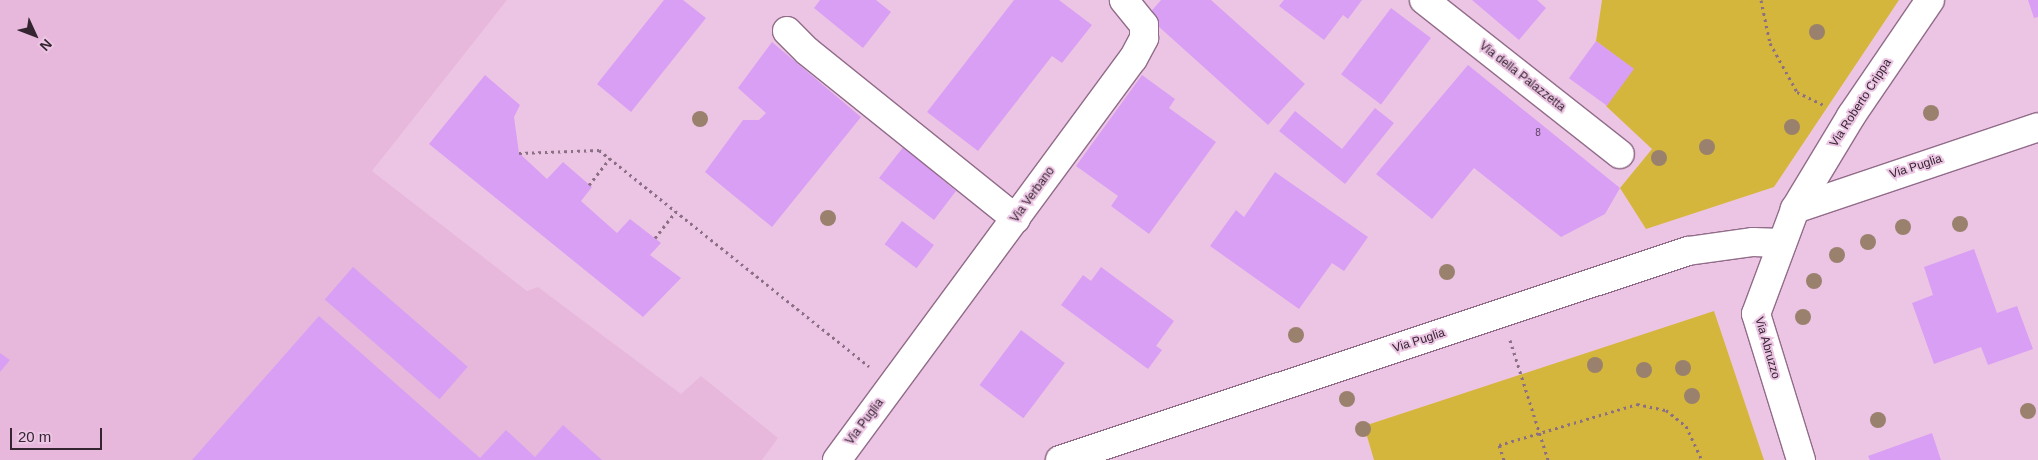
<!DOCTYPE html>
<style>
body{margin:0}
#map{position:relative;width:2038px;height:460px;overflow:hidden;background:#edc5e4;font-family:Helvetica,sans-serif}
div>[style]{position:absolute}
.built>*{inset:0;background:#e7b8dc}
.green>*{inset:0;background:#d5b63c}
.building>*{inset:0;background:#d89ff4;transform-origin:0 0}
.path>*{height:3px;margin-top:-1.5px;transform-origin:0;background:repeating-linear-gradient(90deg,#8b7085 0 2.5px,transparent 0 6.5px)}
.roads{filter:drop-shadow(1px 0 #916c89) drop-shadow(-1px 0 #916c89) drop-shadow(0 1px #916c89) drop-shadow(0 -1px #916c89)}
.minor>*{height:28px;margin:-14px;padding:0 14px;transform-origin:14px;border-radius:14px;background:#fff}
.trees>*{width:16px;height:16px;margin:-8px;border-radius:50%;background:#9a816d}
span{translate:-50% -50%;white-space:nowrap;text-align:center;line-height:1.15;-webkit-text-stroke:4px #edc5e4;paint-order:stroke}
.number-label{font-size:10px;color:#5e4462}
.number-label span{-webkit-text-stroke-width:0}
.street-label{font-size:12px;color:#352531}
.north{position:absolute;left:10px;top:10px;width:50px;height:50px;-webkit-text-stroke:4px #edc5e4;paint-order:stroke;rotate:133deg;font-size:14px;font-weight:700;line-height:20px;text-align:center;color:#352531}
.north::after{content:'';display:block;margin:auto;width:18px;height:22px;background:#352531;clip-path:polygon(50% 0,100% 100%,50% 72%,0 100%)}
.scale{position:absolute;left:10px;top:428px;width:92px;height:22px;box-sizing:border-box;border:2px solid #352531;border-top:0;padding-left:6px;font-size:15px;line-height:18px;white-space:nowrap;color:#352531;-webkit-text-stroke:4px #edc5e4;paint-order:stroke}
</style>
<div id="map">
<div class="built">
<i style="clip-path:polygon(0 0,507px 0,372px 171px,527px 291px,538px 287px,681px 394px,701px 376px,778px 438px,762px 460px,0 460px)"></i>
</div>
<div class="green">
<i style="clip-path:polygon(1602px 0,1899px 0,1774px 187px,1646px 229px,1620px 188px,1652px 149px,1606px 106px,1633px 69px,1596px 41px)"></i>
<i style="clip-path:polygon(1714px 311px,1764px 460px,1374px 460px,1364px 426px)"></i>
</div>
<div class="building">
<i style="clip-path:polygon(664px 0,683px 0,706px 18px,631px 112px,597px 84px)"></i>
<i style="clip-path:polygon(820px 0,876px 0,891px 12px,863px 48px,814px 8px)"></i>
<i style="clip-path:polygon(1014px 0,1059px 0,1092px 25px,1062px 63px,1052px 56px,978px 151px,927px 112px)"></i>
<i style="clip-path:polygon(1161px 0,1211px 0,1305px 84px,1268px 125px,1147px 16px)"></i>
<i style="clip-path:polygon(1284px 0,1362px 0,1348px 19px,1343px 15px,1324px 40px,1279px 6px)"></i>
<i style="clip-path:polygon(1472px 0,1537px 0,1546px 8px,1519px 40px)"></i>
<i style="clip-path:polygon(2028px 0,2038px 0,2038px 17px,2034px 18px)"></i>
<i style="left:1391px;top:8px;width:50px;height:83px;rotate:37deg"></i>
<i style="left:1596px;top:41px;width:47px;height:46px;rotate:36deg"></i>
<i style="clip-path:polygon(772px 42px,861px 117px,772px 227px,705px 172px,743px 120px,759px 120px,766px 113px,738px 88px)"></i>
<i style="clip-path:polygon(1468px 65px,1620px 188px,1605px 214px,1561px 237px,1474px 168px,1432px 219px,1376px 174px)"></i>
<i style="clip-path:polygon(485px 75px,520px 105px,514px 117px,519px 153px,547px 179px,563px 162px,592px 187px,581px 201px,617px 233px,630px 219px,661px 243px,650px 255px,681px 278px,643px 317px,429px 144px)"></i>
<i style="clip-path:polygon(1142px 75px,1175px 99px,1169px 108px,1216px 142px,1149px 234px,1111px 206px,1118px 196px,1076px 166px)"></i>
<i style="clip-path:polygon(1375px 108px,1394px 123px,1345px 184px,1279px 131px,1295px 111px,1342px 149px)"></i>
<i style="clip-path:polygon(908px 141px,944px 169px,939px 177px,956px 191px,934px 220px,879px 178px)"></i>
<i style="clip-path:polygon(1275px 172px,1368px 237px,1344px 271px,1332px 263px,1299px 309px,1210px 246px,1236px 210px,1244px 217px)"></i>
<i style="left:902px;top:221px;width:40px;height:29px;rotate:37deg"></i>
<i style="clip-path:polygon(1974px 249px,1997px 313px,2017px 306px,2033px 349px,1988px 365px,1981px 347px,1934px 364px,1912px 303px,1933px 295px,1924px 267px)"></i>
<i style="left:353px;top:267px;width:152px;height:43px;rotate:41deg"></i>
<i style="clip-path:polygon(1101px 267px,1174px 321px,1156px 346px,1162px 350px,1148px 369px,1061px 305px,1083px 275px,1091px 281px)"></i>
<i style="clip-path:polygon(319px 316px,480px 458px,506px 430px,535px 457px,563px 425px,602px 460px,192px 460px)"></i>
<i style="left:1021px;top:330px;width:55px;height:69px;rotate:37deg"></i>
<i style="clip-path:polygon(0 353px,10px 360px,0 372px)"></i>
<i style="clip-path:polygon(1932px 433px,1941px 460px,1870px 460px,1868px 456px)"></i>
</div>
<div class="path">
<i style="left:1761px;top:0;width:44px;rotate:78.2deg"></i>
<i style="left:1770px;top:43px;width:56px;rotate:61.1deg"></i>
<i style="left:1797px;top:92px;width:30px;rotate:26deg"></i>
<i style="left:519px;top:153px;width:80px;rotate:-2.1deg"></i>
<i style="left:599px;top:150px;width:346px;rotate:38.7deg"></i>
<i style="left:589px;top:185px;width:34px;rotate:-52deg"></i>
<i style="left:655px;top:238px;width:34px;rotate:-52deg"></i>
<i style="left:1510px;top:340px;width:126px;rotate:72.4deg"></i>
<i style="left:1504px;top:460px;width:16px;rotate:-108deg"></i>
<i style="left:1499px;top:445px;width:144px;rotate:-16.5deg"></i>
<i style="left:1637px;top:404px;width:30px;rotate:12deg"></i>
<i style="left:1666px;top:410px;width:26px;rotate:39deg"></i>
<i style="left:1686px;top:426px;width:38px;rotate:65deg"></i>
</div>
<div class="roads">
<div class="minor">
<i style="left:1424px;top:0;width:249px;rotate:38.2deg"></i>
<i style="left:787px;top:31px;width:28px;rotate:45deg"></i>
<i style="left:807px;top:51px;width:268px;rotate:38.8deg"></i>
<i style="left:1795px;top:209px;width:256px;rotate:-18.6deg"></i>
<i style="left:837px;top:460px;width:498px;rotate:-53.6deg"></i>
<i style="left:1133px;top:59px;width:24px;rotate:-62deg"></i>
<i style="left:1144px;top:38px;width:13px;rotate:-90deg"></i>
<i style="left:1144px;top:25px;width:32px;rotate:-129deg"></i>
<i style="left:1060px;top:460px;width:662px;rotate:-18.41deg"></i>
<i style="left:1688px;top:251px;width:66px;rotate:-7.9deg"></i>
<i style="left:1753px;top:242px;width:29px;rotate:2deg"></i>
<i style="left:1801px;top:460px;width:153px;rotate:-107.1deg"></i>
<i style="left:1756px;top:314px;width:112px;rotate:-69.6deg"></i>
<i style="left:1795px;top:209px;width:109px;rotate:-58.9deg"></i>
<i style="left:1851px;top:116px;width:140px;rotate:-55.7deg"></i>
</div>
</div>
<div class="trees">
<i style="left:1817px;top:32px"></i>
<i style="left:1931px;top:113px"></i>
<i style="left:700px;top:119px"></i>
<i style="left:1792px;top:127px"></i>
<i style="left:1707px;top:147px"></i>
<i style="left:1659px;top:158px"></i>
<i style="left:828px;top:218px"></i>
<i style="left:1960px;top:224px"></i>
<i style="left:1903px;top:227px"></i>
<i style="left:1868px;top:242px"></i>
<i style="left:1837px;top:255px"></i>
<i style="left:1447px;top:272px"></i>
<i style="left:1814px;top:281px"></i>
<i style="left:1803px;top:317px"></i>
<i style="left:1296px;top:335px"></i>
<i style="left:1595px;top:365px"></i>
<i style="left:1683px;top:368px"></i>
<i style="left:1644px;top:370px"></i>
<i style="left:1692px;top:396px"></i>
<i style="left:1347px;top:399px"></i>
<i style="left:2028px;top:411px"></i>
<i style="left:1878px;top:420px"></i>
<i style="left:1363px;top:429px"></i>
</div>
<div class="number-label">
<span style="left:1538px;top:133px">8</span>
</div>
<div class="street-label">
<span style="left:1522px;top:77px;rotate:38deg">Via della Palazzetta</span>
<span style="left:1861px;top:103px;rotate:-57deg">Via Roberto Crippa</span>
<span style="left:1916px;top:167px;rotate:-18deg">Via Puglia</span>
<span style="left:1033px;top:195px;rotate:-54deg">Via Verbano</span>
<span style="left:1419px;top:341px;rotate:-18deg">Via Puglia</span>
<span style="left:1767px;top:348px;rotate:74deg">Via Abruzzo</span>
<span style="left:865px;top:422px;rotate:-53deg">Via Puglia</span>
</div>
<div class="north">N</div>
<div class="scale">20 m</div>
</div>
